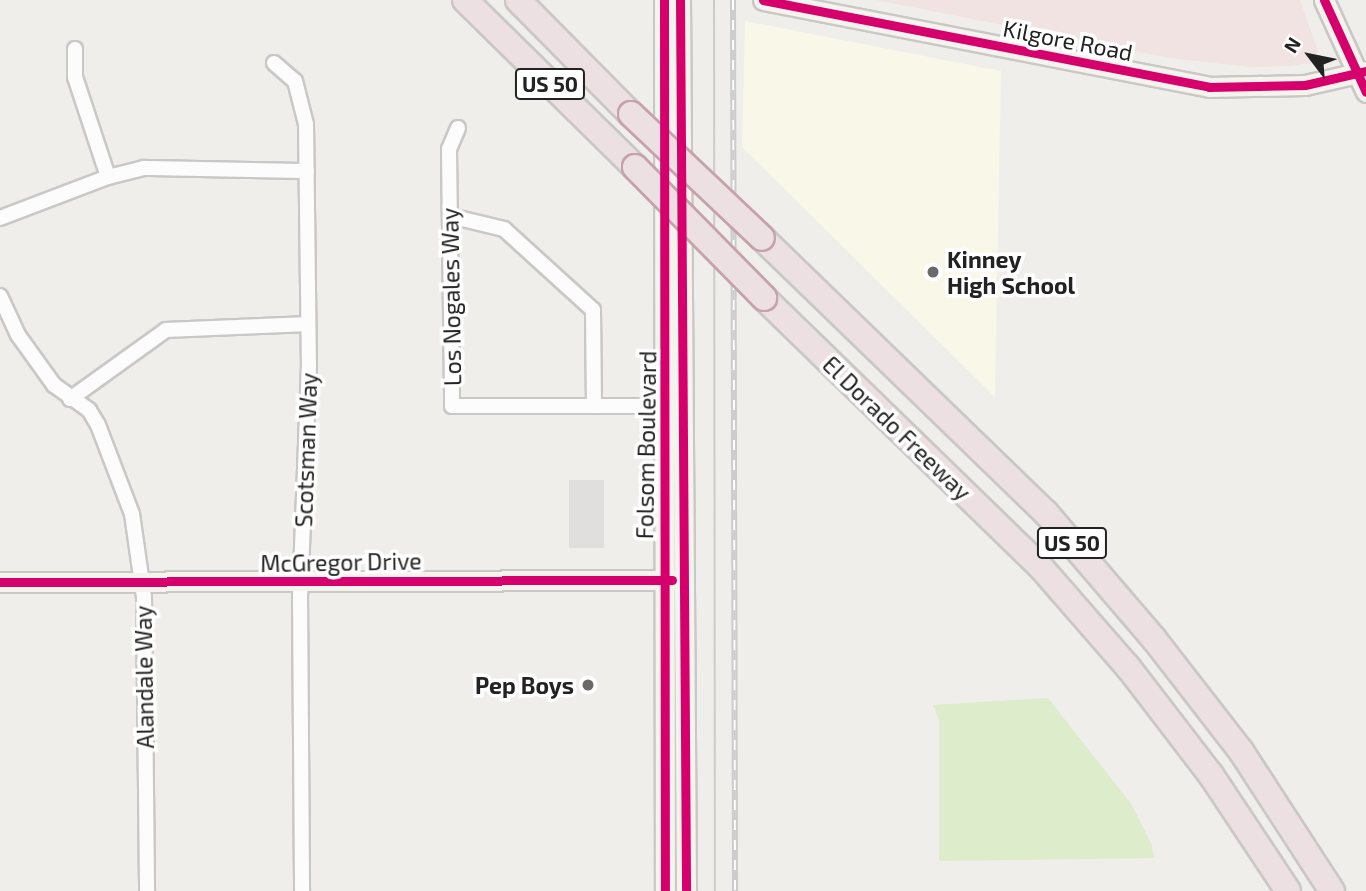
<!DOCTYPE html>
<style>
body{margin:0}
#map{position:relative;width:1366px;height:891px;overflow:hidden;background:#f0eeeb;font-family:"Exo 2",sans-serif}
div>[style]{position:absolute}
.commercial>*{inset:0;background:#f1e3e1}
.education>*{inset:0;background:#f8f7e8}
.grass>*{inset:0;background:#ddeccb}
.parking>*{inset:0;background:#e0dfde;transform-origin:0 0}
.roads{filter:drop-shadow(2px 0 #c9c8c7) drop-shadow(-2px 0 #c9c8c7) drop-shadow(0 2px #c9c8c7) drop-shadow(0 -2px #c9c8c7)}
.street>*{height:14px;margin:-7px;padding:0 7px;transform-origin:7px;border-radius:7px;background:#fdfcfc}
.secondary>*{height:19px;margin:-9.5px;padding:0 9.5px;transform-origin:9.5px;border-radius:9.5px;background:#f4f4ed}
.highway>*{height:24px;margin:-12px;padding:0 12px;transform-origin:12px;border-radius:12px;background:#ece0e2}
.tram>*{height:2px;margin:-1px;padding:0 1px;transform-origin:1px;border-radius:1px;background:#ccc}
.rail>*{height:6px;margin-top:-3px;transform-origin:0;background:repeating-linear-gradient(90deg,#fff 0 10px,#ccc 0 20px);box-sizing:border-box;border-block:2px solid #ccc}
.bridges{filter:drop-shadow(2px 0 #c5a2ac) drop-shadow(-2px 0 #c5a2ac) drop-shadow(0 2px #c5a2ac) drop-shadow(0 -2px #c5a2ac)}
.highway-bridge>*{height:24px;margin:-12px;padding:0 12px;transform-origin:12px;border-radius:12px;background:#ece0e2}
.cycleway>*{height:9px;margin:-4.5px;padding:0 4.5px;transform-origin:4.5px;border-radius:4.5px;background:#d6006c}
.dots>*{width:19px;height:19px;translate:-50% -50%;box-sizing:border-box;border:4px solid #fff;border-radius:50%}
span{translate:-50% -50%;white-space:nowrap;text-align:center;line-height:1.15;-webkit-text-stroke:7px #fff;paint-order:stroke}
.shield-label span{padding:2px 5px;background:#fff;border:2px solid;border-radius:5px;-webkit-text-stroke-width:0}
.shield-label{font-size:21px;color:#222;font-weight:700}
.street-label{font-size:23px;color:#222}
.poi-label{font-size:23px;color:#222;font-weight:700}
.left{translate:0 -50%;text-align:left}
.right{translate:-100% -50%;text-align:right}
.north{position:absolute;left:1275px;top:21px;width:70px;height:70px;-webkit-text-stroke:5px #fff;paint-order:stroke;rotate:302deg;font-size:19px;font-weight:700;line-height:28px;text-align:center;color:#222}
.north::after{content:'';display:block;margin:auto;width:24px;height:32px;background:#222;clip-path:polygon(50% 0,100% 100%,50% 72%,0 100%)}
</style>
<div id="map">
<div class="commercial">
<i style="clip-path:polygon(876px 0,1300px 0,1318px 51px,1311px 63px,1289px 66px,1250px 67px,1170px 58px)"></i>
</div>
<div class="education">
<i style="clip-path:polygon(745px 21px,1001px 71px,995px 397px,742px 147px)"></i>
</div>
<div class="grass">
<i style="clip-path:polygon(1048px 698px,1132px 805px,1152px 845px,1154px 858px,939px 861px,939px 720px,933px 705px)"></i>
</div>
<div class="parking">
<i style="left:604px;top:480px;width:68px;height:35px;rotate:90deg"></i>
</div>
<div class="roads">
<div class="street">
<i style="left:75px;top:49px;width:28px;rotate:90deg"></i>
<i style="left:75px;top:77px;width:105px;rotate:71.7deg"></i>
<i style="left:274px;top:63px;width:28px;rotate:41deg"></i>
<i style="left:295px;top:81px;width:44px;rotate:75.7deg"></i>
<i style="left:306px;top:124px;width:241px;rotate:89.3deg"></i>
<i style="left:309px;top:365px;width:230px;rotate:92.2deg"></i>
<i style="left:300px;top:595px;width:296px;rotate:89.6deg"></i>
<i style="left:458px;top:128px;width:23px;rotate:113deg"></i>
<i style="left:449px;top:149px;width:257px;rotate:89.3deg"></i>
<i style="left:452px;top:406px;width:222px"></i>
<i style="left:450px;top:216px;width:56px;rotate:13.5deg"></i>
<i style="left:504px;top:229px;width:120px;rotate:42.3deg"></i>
<i style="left:593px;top:310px;width:96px;rotate:89.4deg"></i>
<i style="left:0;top:218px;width:116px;rotate:-20.8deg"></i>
<i style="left:108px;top:177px;width:37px;rotate:-14deg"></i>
<i style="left:144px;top:168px;width:163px;rotate:1.1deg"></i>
<i style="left:0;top:296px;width:43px;rotate:65.2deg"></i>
<i style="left:18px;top:335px;width:62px;rotate:54.2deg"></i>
<i style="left:54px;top:385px;width:43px;rotate:35.5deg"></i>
<i style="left:89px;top:410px;width:17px;rotate:59deg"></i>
<i style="left:98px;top:425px;width:95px;rotate:69.1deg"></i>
<i style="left:132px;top:514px;width:84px;rotate:81.8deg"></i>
<i style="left:144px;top:597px;width:294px;rotate:89.4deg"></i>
<i style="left:70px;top:399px;width:118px;rotate:-35.7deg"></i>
<i style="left:166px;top:330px;width:142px;rotate:-2.4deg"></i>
</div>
<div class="secondary">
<i style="left:664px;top:0;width:891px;rotate:89.94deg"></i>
<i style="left:680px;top:0;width:891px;rotate:89.61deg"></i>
<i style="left:763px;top:0;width:454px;rotate:11deg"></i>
<i style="left:1209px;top:87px;width:96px;rotate:-1.2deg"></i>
<i style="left:1305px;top:85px;width:63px;rotate:-12.9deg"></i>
<i style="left:1324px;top:0;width:101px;rotate:65.5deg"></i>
<i style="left:0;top:582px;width:675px;rotate:-0.17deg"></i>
</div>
<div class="highway">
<i style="left:465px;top:0;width:238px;rotate:44.5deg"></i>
<i style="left:518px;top:0;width:161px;rotate:45.3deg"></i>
<i style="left:762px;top:238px;width:395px;rotate:44.1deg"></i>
<i style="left:1046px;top:513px;width:166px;rotate:49.4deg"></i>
<i style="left:1154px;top:639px;width:142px;rotate:52.2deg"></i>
<i style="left:1241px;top:751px;width:167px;rotate:57deg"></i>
<i style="left:764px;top:298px;width:382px;rotate:44.2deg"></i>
<i style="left:1038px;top:564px;width:137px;rotate:48.9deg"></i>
<i style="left:1128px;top:667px;width:136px;rotate:52.5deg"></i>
<i style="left:1211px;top:775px;width:139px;rotate:56.4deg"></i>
</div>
</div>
<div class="tram">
<i style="left:714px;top:0;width:891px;rotate:89.94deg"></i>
</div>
<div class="rail">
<i style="left:733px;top:0;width:891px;rotate:89.87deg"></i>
</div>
<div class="bridges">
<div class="highway-bridge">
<i style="left:631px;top:114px;width:180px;rotate:43.4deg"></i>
<i style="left:635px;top:167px;width:184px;rotate:45.4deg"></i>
</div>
</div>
<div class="cycleway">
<i style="left:664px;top:0;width:891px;rotate:89.94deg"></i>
<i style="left:680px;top:0;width:891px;rotate:89.61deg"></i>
<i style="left:763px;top:0;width:454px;rotate:11deg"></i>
<i style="left:1209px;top:87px;width:96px;rotate:-1.2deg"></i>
<i style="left:1305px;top:85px;width:63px;rotate:-12.9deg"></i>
<i style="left:1324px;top:0;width:101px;rotate:65.5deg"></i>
<i style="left:0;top:582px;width:672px;rotate:-0.17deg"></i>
</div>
<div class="dots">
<i style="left:933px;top:272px;background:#6a6968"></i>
<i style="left:588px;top:685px;background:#6a6968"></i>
</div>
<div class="shield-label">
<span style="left:550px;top:84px">US 50</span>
<span style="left:1072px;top:543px">US 50</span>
</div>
<div class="street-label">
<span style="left:1068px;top:40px;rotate:11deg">Kilgore Road</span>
<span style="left:451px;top:297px;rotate:-91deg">Los Nogales Way</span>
<span style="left:897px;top:428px;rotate:44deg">El Dorado Freeway</span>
<span style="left:646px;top:445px;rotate:-89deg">Folsom Boulevard</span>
<span style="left:306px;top:450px;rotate:-88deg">Scotsman Way</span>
<span style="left:341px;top:562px;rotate:-1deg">McGregor Drive</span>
<span style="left:144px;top:677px;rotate:-91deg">Alandale Way</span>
</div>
<div class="poi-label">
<span class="left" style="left:947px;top:272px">Kinney<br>High School</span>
<span class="right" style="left:574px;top:685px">Pep Boys</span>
</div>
<div class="north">N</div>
</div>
